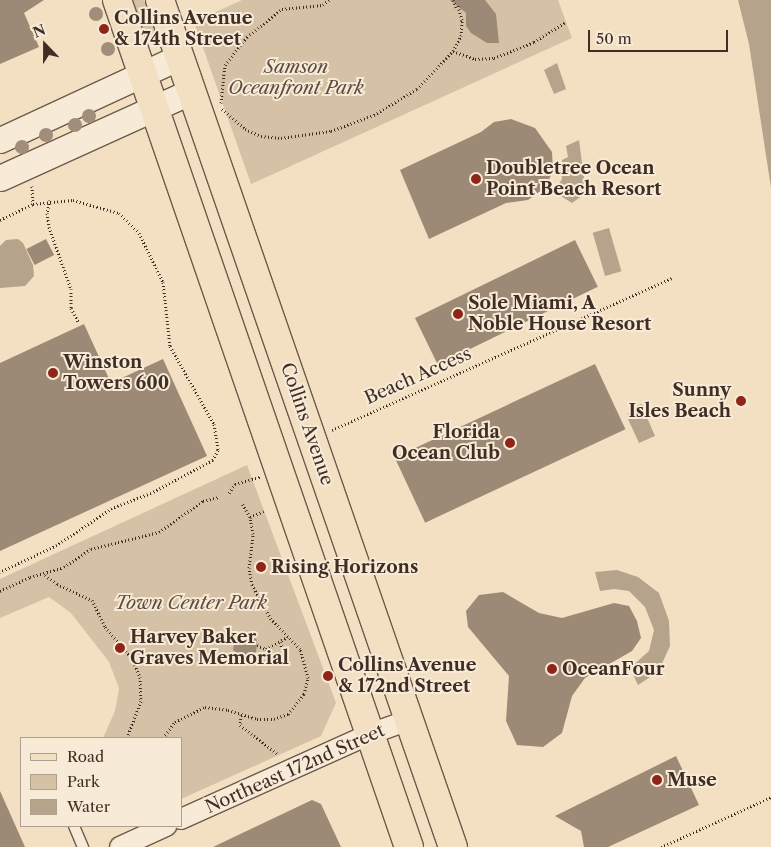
<!DOCTYPE html>
<style>
body{margin:0}
#map{position:relative;width:771px;height:847px;overflow:hidden;background:#f3dfc1;font-family:"Libre Caslon Text",serif}
div>[style]{position:absolute}
.green>*{inset:0;background:#d5c1a6}
.water>*{inset:0;background:#b6a38c;transform-origin:0 0}
.building>*{inset:0;background:#9d8a76;transform-origin:0 0}
.path>*{height:3px;margin-top:-1.5px;transform-origin:0;background:repeating-linear-gradient(90deg,#402e25 0 1px,transparent 0 3.5px)}
.roads{filter:drop-shadow(1px 0 #6d5a4c) drop-shadow(-1px 0 #6d5a4c) drop-shadow(0 1px #6d5a4c) drop-shadow(0 -1px #6d5a4c)}
.service>*{height:10px;margin:-5px;padding:0 5px;transform-origin:5px;border-radius:5px;background:#f7ead7}
.minor>*{height:20px;margin:-10px;padding:0 10px;transform-origin:10px;border-radius:10px;background:#f7ead7}
.tertiary>*{height:25px;margin:-12.5px;padding:0 12.5px;transform-origin:12.5px;border-radius:12.5px;background:#f7ead7}
.primary>*{height:28px;margin:-14px;padding:0 14px;transform-origin:14px;border-radius:14px;background:#f3dfc1}
.trees>*{width:14px;height:14px;margin:-7px;border-radius:50%;background:#a18e7a}
.dots>*{width:14px;height:14px;translate:-50% -50%;box-sizing:border-box;border:2px solid #f7ead7;border-radius:50%}
span{translate:-50% -50%;white-space:nowrap;text-align:center;line-height:1.15;-webkit-text-stroke:4px #f7ead7;paint-order:stroke}
.poi-label{font-size:18px;color:#402e25;font-weight:700}
.left{translate:0 -50%;text-align:left}
.right{translate:-100% -50%;text-align:right}
.park-label{font-size:18px;color:#5e4b3f;font-style:italic}
.street-label{font-size:18px;color:#402e25}
.legend{position:absolute;left:20px;top:737px;width:162px;height:90px;box-sizing:border-box;background:#f7ead7;border:1px solid #ae9f90;margin:0;padding:6px 9px;list-style:none;font-size:15px;color:#402e25}
.legend li{display:flex;align-items:center;gap:10px;height:25px}
.legend b{width:25px;border:1px solid #ae9f90}
.north{position:absolute;left:20px;top:20px;width:50px;height:50px;-webkit-text-stroke:4px #f7ead7;paint-order:stroke;rotate:338deg;font-size:14px;font-weight:700;line-height:20px;text-align:center;color:#402e25}
.north::after{content:'';display:block;margin:auto;width:18px;height:22px;background:#402e25;clip-path:polygon(50% 0,100% 100%,50% 72%,0 100%)}
.scale{position:absolute;left:588px;top:30px;width:140px;height:22px;box-sizing:border-box;border:2px solid #402e25;border-top:0;padding-left:6px;font-size:15px;line-height:18px;white-space:nowrap;color:#402e25;-webkit-text-stroke:4px #f7ead7;paint-order:stroke}
</style>
<div id="map">
<div class="green">
<i style="clip-path:polygon(133px 0,144px 0,155px 33px,154px 39px,146px 38px)"></i>
<i style="clip-path:polygon(242px 0,558px 0,572px 38px,251px 184px,194px 22px)"></i>
<i style="clip-path:polygon(247px 465px,336px 703px,321px 736px,181px 799px,181px 738px,103px 738px,115px 711px,119px 688px,109px 662px,71px 613px,49px 597px,0 618px,0 579px)"></i>
</div>
<div class="water">
<i style="clip-path:polygon(738px 0,771px 0,771px 188px,749px 44px)"></i>
<i style="clip-path:polygon(557px 63px,566px 89px,554px 94px,544px 70px)"></i>
<i style="clip-path:polygon(579px 140px,586px 193px,572px 203px,554px 192px,562px 179px,562px 160px,568px 157px,566px 146px)"></i>
<i style="left:609px;top:228px;width:45px;height:17px;rotate:74deg"></i>
<i style="clip-path:polygon(18px 239px,23px 243px,33px 265px,34px 276px,25px 286px,0 288px,0 246px,6px 240px)"></i>
<i style="clip-path:polygon(641px 404px,650px 408px,646px 415px,655px 436px,639px 443px,627px 417px,630px 409px)"></i>
<i style="clip-path:polygon(617px 570px,638px 577px,659px 593px,669px 621px,670px 646px,658px 672px,638px 685px,630px 668px,649px 651px,654px 630px,645px 607px,629px 591px,614px 589px,600px 591px,595px 572px)"></i>
</div>
<div class="building">
<i style="clip-path:polygon(0 0,44px 0,24px 13px,39px 47px,0 64px)"></i>
<i style="clip-path:polygon(450px 0,485px 0,496px 14px,499px 43px,487px 43px,471px 33px,466px 26px,466px 13px)"></i>
<i style="clip-path:polygon(511px 119px,535px 128px,552px 152px,553px 170px,546px 187px,528px 200px,506px 203px,429px 239px,400px 170px,481px 132px,494px 122px)"></i>
<i style="left:46px;top:239px;width:18px;height:22px;rotate:63deg"></i>
<i style="left:575px;top:240px;width:52px;height:178px;rotate:64deg"></i>
<i style="clip-path:polygon(84px 324px,111px 383px,163px 359px,207px 456px,0 551px,0 363px)"></i>
<i style="left:595px;top:364px;width:72px;height:221px;rotate:65deg"></i>
<i style="clip-path:polygon(503px 592px,539px 613px,562px 618px,614px 603px,629px 606px,637px 621px,641px 638px,632px 651px,585px 678px,572px 696px,562px 733px,543px 747px,517px 745px,506px 721px,509px 676px,468px 627px,466px 611px,479px 595px)"></i>
<i style="clip-path:polygon(247px 632px,257px 640px,257px 645px,256px 652px,243px 658px,233px 650px,235px 638px)"></i>
<i style="clip-path:polygon(676px 756px,699px 805px,608px 847px,584px 847px,581px 831px,555px 816px)"></i>
<i style="clip-path:polygon(0 791px,25px 847px,0 847px)"></i>
<i style="clip-path:polygon(312px 800px,321px 804px,341px 847px,213px 847px)"></i>
</div>
<div class="path">
<i style="left:453px;top:0;width:8px;rotate:67deg"></i>
<i style="left:453px;top:51px;width:23px;rotate:20deg"></i>
<i style="left:475px;top:59px;width:19px;rotate:-3deg"></i>
<i style="left:494px;top:58px;width:43px;rotate:-21.8deg"></i>
<i style="left:534px;top:42px;width:38px;rotate:-32deg"></i>
<i style="left:221px;top:103px;width:38px;rotate:-84deg"></i>
<i style="left:225px;top:65px;width:36px;rotate:-52deg"></i>
<i style="left:247px;top:37px;width:45px;rotate:-38.7deg"></i>
<i style="left:282px;top:9px;width:41px;rotate:-5.6deg"></i>
<i style="left:323px;top:5px;width:8px;rotate:-40deg"></i>
<i style="left:222px;top:109px;width:30px;rotate:41deg"></i>
<i style="left:245px;top:129px;width:17px;rotate:24deg"></i>
<i style="left:261px;top:136px;width:20px;rotate:6deg"></i>
<i style="left:281px;top:138px;width:50px;rotate:-8deg"></i>
<i style="left:331px;top:131px;width:46px;rotate:-20.4deg"></i>
<i style="left:374px;top:115px;width:50px;rotate:-31.2deg"></i>
<i style="left:417px;top:89px;width:52px;rotate:-46.5deg"></i>
<i style="left:453px;top:51px;width:17px;rotate:-62deg"></i>
<i style="left:461px;top:36px;width:16px;rotate:-86deg"></i>
<i style="left:462px;top:20px;width:15px;rotate:-106deg"></i>
<i style="left:32px;top:186px;width:18px;rotate:87deg"></i>
<i style="left:50px;top:200px;width:13px;rotate:103deg"></i>
<i style="left:47px;top:213px;width:14px;rotate:82deg"></i>
<i style="left:49px;top:227px;width:66px;rotate:70.5deg"></i>
<i style="left:71px;top:289px;width:19px;rotate:90deg"></i>
<i style="left:71px;top:308px;width:15px;rotate:62deg"></i>
<i style="left:0;top:220px;width:37px;rotate:-26deg"></i>
<i style="left:33px;top:204px;width:40px;rotate:-5.7deg"></i>
<i style="left:73px;top:200px;width:48px;rotate:15.8deg"></i>
<i style="left:119px;top:213px;width:28px;rotate:45deg"></i>
<i style="left:139px;top:233px;width:55px;rotate:63.9deg"></i>
<i style="left:163px;top:282px;width:64px;rotate:83.8deg"></i>
<i style="left:170px;top:346px;width:90px;rotate:60.6deg"></i>
<i style="left:214px;top:424px;width:26px;rotate:81deg"></i>
<i style="left:218px;top:450px;width:11px;rotate:117deg"></i>
<i style="left:213px;top:460px;width:70px;rotate:152deg"></i>
<i style="left:151px;top:493px;width:42px;rotate:159deg"></i>
<i style="left:112px;top:508px;width:66px;rotate:146.1deg"></i>
<i style="left:57px;top:545px;width:63px;rotate:154.7deg"></i>
<i style="left:332px;top:430px;width:372px;rotate:-24.1deg"></i>
<i style="left:229px;top:493px;width:11px;rotate:-56deg"></i>
<i style="left:235px;top:484px;width:26px;rotate:-16deg"></i>
<i style="left:250px;top:517px;width:15px;rotate:-23deg"></i>
<i style="left:45px;top:575px;width:15px;rotate:37deg"></i>
<i style="left:57px;top:584px;width:38px;rotate:25deg"></i>
<i style="left:92px;top:600px;width:30px;rotate:64deg"></i>
<i style="left:105px;top:627px;width:41px;rotate:48.9deg"></i>
<i style="left:132px;top:658px;width:21px;rotate:67deg"></i>
<i style="left:140px;top:677px;width:24px;rotate:88deg"></i>
<i style="left:141px;top:701px;width:40px;rotate:111deg"></i>
<i style="left:0;top:591px;width:33px;rotate:-25deg"></i>
<i style="left:30px;top:577px;width:35px;rotate:-16deg"></i>
<i style="left:64px;top:567px;width:32px;rotate:-34deg"></i>
<i style="left:91px;top:549px;width:70px;rotate:-14deg"></i>
<i style="left:159px;top:532px;width:54px;rotate:-35.2deg"></i>
<i style="left:203px;top:501px;width:16px;rotate:-14deg"></i>
<i style="left:280px;top:642px;width:9px;rotate:72deg"></i>
<i style="left:257px;top:645px;width:10px;rotate:24deg"></i>
<i style="left:266px;top:649px;width:12px;rotate:48deg"></i>
<i style="left:266px;top:649px;width:25px;rotate:-29deg"></i>
<i style="left:241px;top:715px;width:10px;rotate:96deg"></i>
<i style="left:240px;top:725px;width:49px;rotate:37.6deg"></i>
<i style="left:163px;top:738px;width:20px;rotate:-53deg"></i>
<i style="left:175px;top:722px;width:34px;rotate:-27deg"></i>
<i style="left:205px;top:707px;width:23px;rotate:7deg"></i>
<i style="left:228px;top:710px;width:30px;rotate:17deg"></i>
<i style="left:257px;top:719px;width:17px"></i>
<i style="left:274px;top:719px;width:15px;rotate:-20deg"></i>
<i style="left:288px;top:714px;width:26px;rotate:-51deg"></i>
<i style="left:304px;top:694px;width:16px;rotate:-76deg"></i>
<i style="left:308px;top:678px;width:30px;rotate:-105deg"></i>
<i style="left:300px;top:649px;width:42px;rotate:-134deg"></i>
<i style="left:271px;top:619px;width:39px;rotate:-119deg"></i>
<i style="left:252px;top:585px;width:17px;rotate:-100deg"></i>
<i style="left:249px;top:568px;width:34px;rotate:-83deg"></i>
<i style="left:253px;top:534px;width:17px;rotate:-100deg"></i>
<i style="left:250px;top:517px;width:16px;rotate:-120deg"></i>
<i style="left:661px;top:847px;width:121px;rotate:-24.4deg"></i>
</div>
<div class="roads">
<div class="service">
<i style="left:74px;top:826px;width:23px;rotate:67deg"></i>
</div>
<div class="minor">
<i style="left:181px;top:819px;width:207px;rotate:-24.2deg"></i>
<i style="left:370px;top:734px;width:41px;rotate:-19.7deg"></i>
<i style="left:120px;top:847px;width:51px;rotate:-24.5deg"></i>
</div>
<div class="tertiary">
<i style="left:0;top:140px;width:198px;rotate:-24.8deg"></i>
<i style="left:0;top:178px;width:211px;rotate:-24.4deg"></i>
</div>
<div class="primary">
<i style="left:117px;top:0;width:896px;rotate:70.98deg"></i>
<i style="left:160px;top:0;width:896px;rotate:70.92deg"></i>
</div>
</div>
<div class="trees">
<i style="left:96px;top:14px"></i>
<i style="left:108px;top:49px"></i>
<i style="left:89px;top:116px"></i>
<i style="left:75px;top:125px"></i>
<i style="left:46px;top:135px"></i>
<i style="left:22px;top:147px"></i>
</div>
<div class="dots">
<i style="left:104px;top:29px;background:#8f2418"></i>
<i style="left:476px;top:179px;background:#8f2418"></i>
<i style="left:458px;top:314px;background:#8f2418"></i>
<i style="left:53px;top:373px;background:#8f2418"></i>
<i style="left:741px;top:401px;background:#8f2418"></i>
<i style="left:510px;top:443px;background:#8f2418"></i>
<i style="left:261px;top:567px;background:#8f2418"></i>
<i style="left:120px;top:648px;background:#8f2418"></i>
<i style="left:552px;top:669px;background:#8f2418"></i>
<i style="left:328px;top:676px;background:#8f2418"></i>
<i style="left:657px;top:780px;background:#8f2418"></i>
</div>
<div class="poi-label">
<span class="left" style="left:114px;top:29px">Collins Avenue<br>&amp; 174th Street</span>
<span class="left" style="left:486px;top:179px">Doubletree Ocean<br>Point Beach Resort</span>
<span class="left" style="left:468px;top:314px">Sole Miami, A<br>Noble House Resort</span>
<span class="left" style="left:63px;top:373px">Winston<br>Towers 600</span>
<span class="right" style="left:731px;top:401px">Sunny<br>Isles Beach</span>
<span class="right" style="left:500px;top:443px">Florida<br>Ocean Club</span>
<span class="left" style="left:271px;top:567px">Rising Horizons</span>
<span class="left" style="left:130px;top:648px">Harvey Baker<br>Graves Memorial</span>
<span class="left" style="left:338px;top:676px">Collins Avenue<br>&amp; 172nd Street</span>
<span class="left" style="left:562px;top:669px">OceanFour</span>
<span class="left" style="left:667px;top:780px">Muse</span>
</div>
<div class="park-label">
<span style="left:296px;top:78px">Samson<br>Oceanfront Park</span>
<span style="left:191px;top:603px">Town Center Park</span>
</div>
<div class="street-label">
<span style="left:418px;top:376px;rotate:-24deg">Beach Access</span>
<span style="left:307px;top:424px;rotate:71deg">Collins Avenue</span>
<span style="left:295px;top:769px;rotate:-24deg">Northeast 172nd Street</span>
</div>
<ul class="legend">
<li><b style="height:6px;background:#f3dfc1"></b>Road</li>
<li><b style="height:14px;background:#d5c1a6"></b>Park</li>
<li><b style="height:14px;background:#b6a38c"></b>Water</li>
</ul>
<div class="north">N</div>
<div class="scale">50 m</div>
</div>
